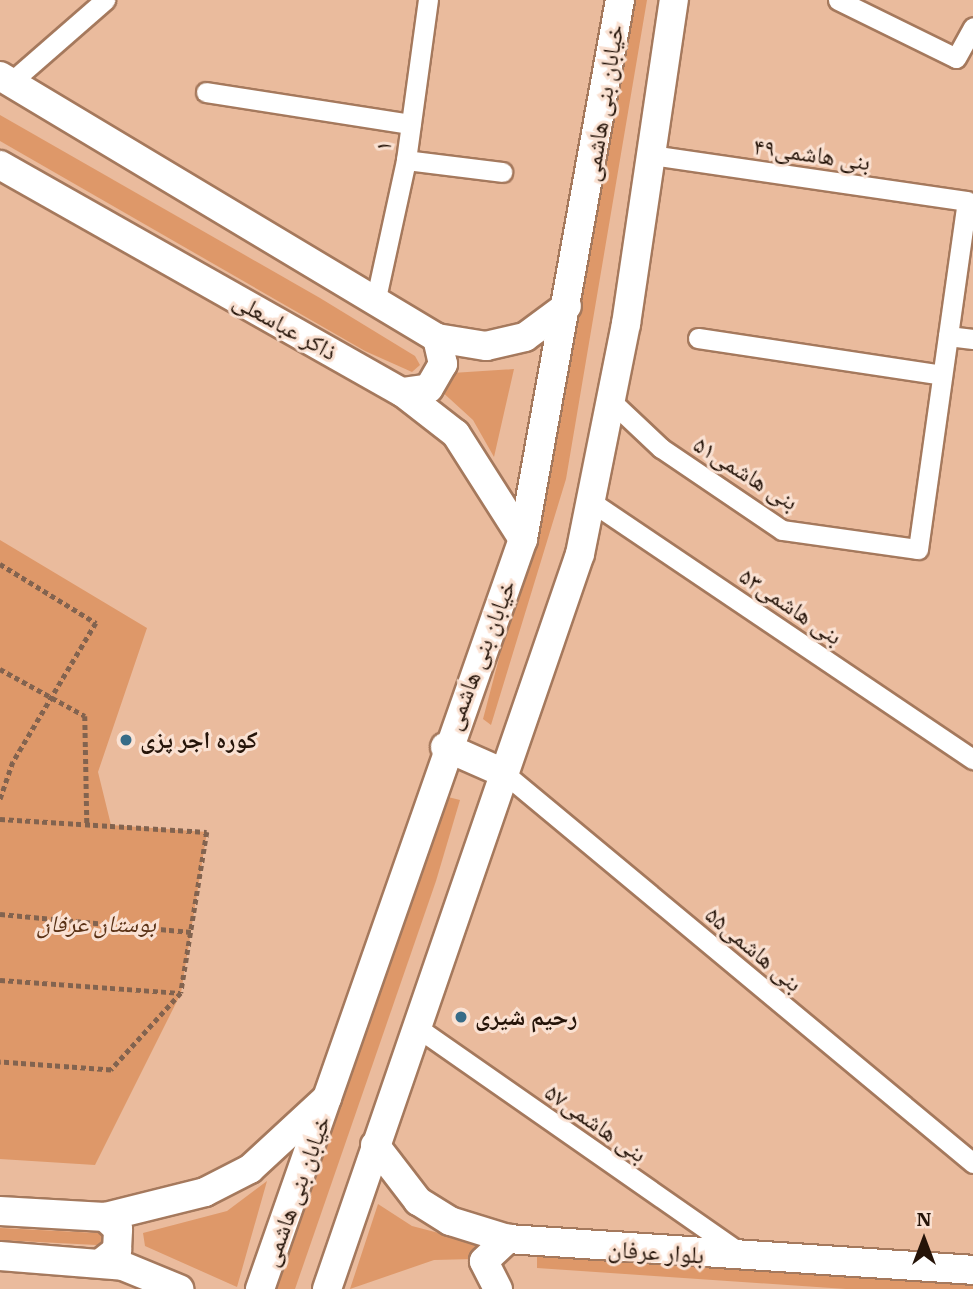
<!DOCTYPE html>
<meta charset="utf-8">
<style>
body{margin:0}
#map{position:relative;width:973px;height:1289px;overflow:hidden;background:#eabb9d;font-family:"IBM Plex Serif","Noto Naskh Arabic",serif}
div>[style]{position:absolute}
.green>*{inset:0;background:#de9869;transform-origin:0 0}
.path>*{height:4.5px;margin-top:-2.25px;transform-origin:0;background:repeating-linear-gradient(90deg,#82634f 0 5px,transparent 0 8.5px)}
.roads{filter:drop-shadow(2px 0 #a5795d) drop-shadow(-2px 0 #a5795d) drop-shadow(0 2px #a5795d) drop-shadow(0 -2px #a5795d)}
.street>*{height:19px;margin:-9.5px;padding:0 9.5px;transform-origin:9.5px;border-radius:9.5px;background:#fff}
.secondary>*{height:28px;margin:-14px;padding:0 14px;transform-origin:14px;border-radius:14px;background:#fff}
.dots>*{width:19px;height:19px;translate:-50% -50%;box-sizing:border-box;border:4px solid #fae1d2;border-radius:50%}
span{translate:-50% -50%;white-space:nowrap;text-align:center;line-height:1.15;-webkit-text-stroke:6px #fae1d2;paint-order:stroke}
.street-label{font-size:24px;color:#251409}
.poi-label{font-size:24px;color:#251409;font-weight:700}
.left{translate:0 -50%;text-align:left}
.park-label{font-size:24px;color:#593115;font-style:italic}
.north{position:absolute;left:889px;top:1205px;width:70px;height:70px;-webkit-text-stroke:5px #fae1d2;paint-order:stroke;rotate:0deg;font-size:19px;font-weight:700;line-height:28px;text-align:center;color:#251409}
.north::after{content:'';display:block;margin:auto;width:24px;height:32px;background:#251409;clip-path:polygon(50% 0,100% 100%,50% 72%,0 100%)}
</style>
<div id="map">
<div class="green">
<i style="clip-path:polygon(630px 0,647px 0,566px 479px,491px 725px,483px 719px,536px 518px,595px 218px)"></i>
<i style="clip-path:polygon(0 115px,320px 298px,415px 356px,420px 365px,412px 372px,365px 351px,0 141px)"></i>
<i style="clip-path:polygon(514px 369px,494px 457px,473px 420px,439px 389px,450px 384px,452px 373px)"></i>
<i style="clip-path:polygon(0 540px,147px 628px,98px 772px,111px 825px,207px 832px,181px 993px,95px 1165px,0 1159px)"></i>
<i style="clip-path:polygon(444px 796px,460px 800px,436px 881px,295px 1289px,277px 1289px)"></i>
<i style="clip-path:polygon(267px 1181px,237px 1287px,145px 1246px,143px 1233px,227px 1211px)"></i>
<i style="clip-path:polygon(378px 1204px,412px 1226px,477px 1243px,473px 1259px,434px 1260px,350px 1289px)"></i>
<i style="left:0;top:1228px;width:102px;height:12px;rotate:3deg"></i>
<i style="clip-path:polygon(537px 1255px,973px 1282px,973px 1289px,846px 1289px,537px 1268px)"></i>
</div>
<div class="path">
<i style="left:0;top:564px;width:113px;rotate:31.6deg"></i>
<i style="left:96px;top:623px;width:162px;rotate:120.8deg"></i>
<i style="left:13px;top:762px;width:40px;rotate:108.9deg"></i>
<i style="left:0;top:669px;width:97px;rotate:28.9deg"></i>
<i style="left:85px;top:716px;width:109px;rotate:88.9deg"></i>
<i style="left:0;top:819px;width:207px;rotate:3.6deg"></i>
<i style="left:207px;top:832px;width:163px;rotate:99.2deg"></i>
<i style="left:181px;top:993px;width:104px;rotate:132.3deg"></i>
<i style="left:111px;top:1070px;width:111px;rotate:-175.9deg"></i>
<i style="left:0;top:914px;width:192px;rotate:5.4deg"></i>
<i style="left:0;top:980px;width:180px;rotate:4.1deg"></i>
</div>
<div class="roads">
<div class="street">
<i style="left:838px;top:0;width:131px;rotate:26.2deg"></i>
<i style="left:956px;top:58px;width:35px;rotate:-61deg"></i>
<i style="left:11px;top:82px;width:125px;rotate:-41.1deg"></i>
<i style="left:206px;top:92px;width:207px;rotate:8.9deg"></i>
<i style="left:406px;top:160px;width:97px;rotate:7.1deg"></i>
<i style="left:376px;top:298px;width:141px;rotate:-77.7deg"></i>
<i style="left:406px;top:160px;width:162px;rotate:-82.2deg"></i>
<i style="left:948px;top:336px;width:25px;rotate:7deg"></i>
<i style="left:698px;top:338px;width:247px;rotate:8.6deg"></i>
<i style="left:610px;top:400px;width:70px;rotate:43.3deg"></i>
<i style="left:661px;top:448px;width:146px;rotate:34.1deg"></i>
<i style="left:782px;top:530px;width:137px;rotate:8deg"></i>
<i style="left:918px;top:549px;width:351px;rotate:-82deg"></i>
<i style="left:967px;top:201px;width:319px;rotate:-171.7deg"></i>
<i style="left:590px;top:501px;width:462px;rotate:34deg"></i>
<i style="left:504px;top:773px;width:610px;rotate:39.75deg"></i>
<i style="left:415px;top:1026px;width:396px;rotate:34.9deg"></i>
</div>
<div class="secondary">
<i style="left:0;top:76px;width:510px;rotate:30.94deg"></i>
<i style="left:437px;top:338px;width:50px;rotate:9.3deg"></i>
<i style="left:486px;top:346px;width:40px;rotate:-13deg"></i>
<i style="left:525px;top:337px;width:52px;rotate:-36.4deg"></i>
<i style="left:0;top:165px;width:462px;rotate:29.5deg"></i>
<i style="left:402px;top:392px;width:68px;rotate:37.9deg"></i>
<i style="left:456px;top:434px;width:125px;rotate:57.5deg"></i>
<i style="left:402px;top:392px;width:27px;rotate:-8deg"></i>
<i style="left:429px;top:388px;width:28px;rotate:-60deg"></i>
<i style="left:443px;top:364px;width:27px;rotate:-103deg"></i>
<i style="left:445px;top:747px;width:64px;rotate:23.8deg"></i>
<i style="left:375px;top:1145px;width:71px;rotate:52.5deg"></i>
<i style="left:418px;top:1201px;width:38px;rotate:32deg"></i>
<i style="left:450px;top:1221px;width:61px;rotate:17.2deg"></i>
<i style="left:508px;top:1239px;width:466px;rotate:3.8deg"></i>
<i style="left:0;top:1211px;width:105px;rotate:3.3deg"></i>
<i style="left:105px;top:1217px;width:103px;rotate:-14deg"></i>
<i style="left:205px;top:1192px;width:51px;rotate:-27.1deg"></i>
<i style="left:250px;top:1169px;width:105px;rotate:-42.7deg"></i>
<i style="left:0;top:1256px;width:123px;rotate:4.6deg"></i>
<i style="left:123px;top:1266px;width:61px;rotate:22.3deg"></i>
<i style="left:101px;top:1263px;width:21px;rotate:-39deg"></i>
<i style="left:117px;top:1250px;width:21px;rotate:-87deg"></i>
<i style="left:118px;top:1229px;width:18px;rotate:-137deg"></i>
<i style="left:260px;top:1289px;width:795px;rotate:-70.68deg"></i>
<i style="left:523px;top:539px;width:548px;rotate:-79.8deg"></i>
<i style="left:327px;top:1289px;width:777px;rotate:-71.01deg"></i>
<i style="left:580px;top:554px;width:235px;rotate:-78.7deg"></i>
<i style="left:626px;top:324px;width:328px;rotate:-81.6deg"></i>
<i style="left:498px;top:1289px;width:31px;rotate:-117deg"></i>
<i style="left:484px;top:1261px;width:33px;rotate:-43deg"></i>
</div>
</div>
<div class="dots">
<i style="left:126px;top:740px;background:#376c88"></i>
<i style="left:461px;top:1017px;background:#376c88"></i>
</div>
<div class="street-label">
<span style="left:603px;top:103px;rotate:-81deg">خیابان بنی هاشمی</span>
<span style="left:383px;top:146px;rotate:-81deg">۱</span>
<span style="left:812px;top:154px;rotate:8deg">بنی هاشمی۴۹</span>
<span style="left:285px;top:326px;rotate:29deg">ذاکر عباسعلی</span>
<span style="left:746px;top:473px;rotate:32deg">بنی هاشمی۵۱</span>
<span style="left:791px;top:606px;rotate:34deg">بنی هاشمی۵۳</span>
<span style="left:480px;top:655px;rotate:-69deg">خیابان بنی هاشمی</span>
<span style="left:754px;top:949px;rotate:40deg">بنی هاشمی۵۵</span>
<span style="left:596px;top:1123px;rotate:35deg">بنی هاشمی۵۷</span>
<span style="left:296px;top:1191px;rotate:-70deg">خیابان بنی هاشمی</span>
<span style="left:656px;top:1252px;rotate:4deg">بلوار عرفان</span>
</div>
<div class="poi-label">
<span class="left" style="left:140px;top:740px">کوره اجر پزی</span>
<span class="left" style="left:475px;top:1017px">رحیم شیری</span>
</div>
<div class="park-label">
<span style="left:96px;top:924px">بوستان عرفان</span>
</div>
<div class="north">N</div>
</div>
